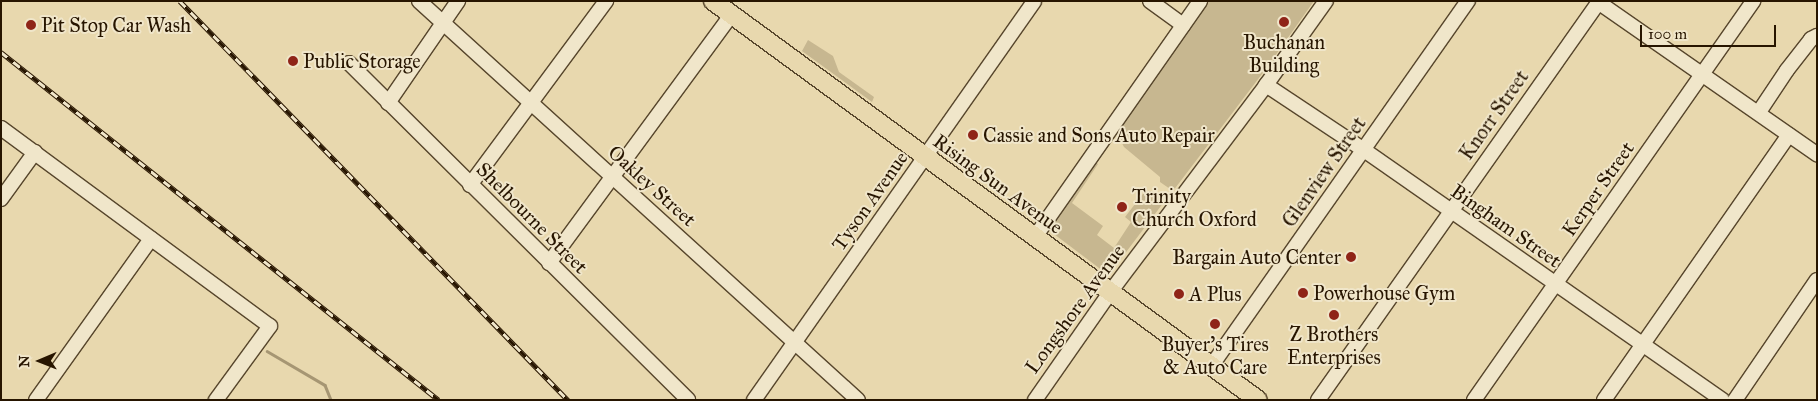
<!DOCTYPE html>
<style>
body{margin:0}
#map{position:relative;width:1818px;height:401px;overflow:hidden;background:#e8d8ae;font-family:"IM FELL Great Primer",serif}
div>[style]{position:absolute}
.green>*{inset:0;background:#c7b790}
.stream>*{height:2.5px;margin:-1.25px;padding:0 1.25px;transform-origin:1.25px;border-radius:1.25px;background:#a69673}
.roads{filter:drop-shadow(1px 0 #57462c) drop-shadow(-1px 0 #57462c) drop-shadow(0 1px #57462c) drop-shadow(0 -1px #57462c)}
.minor>*{height:14px;margin:-7px;padding:0 7px;transform-origin:7px;border-radius:7px;background:#f0e6ca}
.major>*{height:18px;margin:-9px;padding:0 9px;transform-origin:9px;border-radius:9px;background:#e8d8ae}
.rail>*{height:4.5px;margin-top:-2.25px;transform-origin:0;background:repeating-linear-gradient(90deg,#f0e6ca 0 8px,#271500 0 16px);box-sizing:border-box;border-block:1px solid #271500}
.dots>*{width:14px;height:14px;translate:-50% -50%;box-sizing:border-box;border:2px solid #f0e6ca;border-radius:50%}
span{translate:-50% -50%;white-space:nowrap;text-align:center;line-height:1.15;-webkit-text-stroke:4px #f0e6ca;paint-order:stroke}
.poi-label{font-size:20px;color:#271500}
.left{translate:0 -50%;text-align:left}
.right{translate:-100% -50%;text-align:right}
.street-label{font-size:20px;color:#271500}
.frame{position:absolute;inset:0;border:2px solid #271500;pointer-events:none}
.north{position:absolute;left:15px;top:336px;width:50px;height:50px;-webkit-text-stroke:4px #f0e6ca;paint-order:stroke;rotate:269deg;font-size:14px;font-weight:700;line-height:20px;text-align:center;color:#271500}
.north::after{content:'';display:block;margin:auto;width:18px;height:22px;background:#271500;clip-path:polygon(50% 0,100% 100%,50% 72%,0 100%)}
.scale{position:absolute;left:1640px;top:25px;width:136px;height:22px;box-sizing:border-box;border:2px solid #271500;border-top:0;padding-left:6px;font-size:15px;line-height:18px;white-space:nowrap;color:#271500;-webkit-text-stroke:4px #f0e6ca;paint-order:stroke}
</style>
<div id="map">
<div class="green">
<i style="clip-path:polygon(1205px 1px,1314px 1px,1265px 70px,1173px 191px,1160px 182px,1160px 177px,1124px 147px,1117px 134px,1117px 128px)"></i>
<i style="clip-path:polygon(808px 40px,833px 56px,839px 72px,874px 97px,872px 102px,802px 51px)"></i>
<i style="clip-path:polygon(1093px 160px,1098px 164px,1072px 203px,1103px 226px,1097px 235px,1114px 248px,1131px 222px,1125px 217px,1142px 195px,1146px 191px,1153px 191px,1167px 198px,1111px 272px,1107px 274px,1046px 228px)"></i>
</div>
<div class="stream">
<i style="left:267px;top:351px;width:67px;rotate:30.4deg"></i>
<i style="left:325px;top:385px;width:16px;rotate:68deg"></i>
</div>
<div class="roads">
<div class="minor">
<i style="left:419px;top:1px;width:593px;rotate:42.27deg"></i>
<i style="left:1150px;top:1px;width:41px;rotate:36deg"></i>
<i style="left:1598px;top:2px;width:267px;rotate:34.8deg"></i>
<i style="left:349px;top:63px;width:478px;rotate:44.8deg"></i>
<i style="left:1266px;top:85px;width:118px;rotate:33.6deg"></i>
<i style="left:1364px;top:150px;width:437px;rotate:34.9deg"></i>
<i style="left:388px;top:103px;width:124px;rotate:-55.5deg"></i>
<i style="left:1759px;top:112px;width:50px;rotate:-56.3deg"></i>
<i style="left:1787px;top:70px;width:39px;rotate:-52deg"></i>
<i style="left:1811px;top:39px;width:7px;rotate:-27deg"></i>
<i style="left:1px;top:128px;width:334px;rotate:36.4deg"></i>
<i style="left:270px;top:326px;width:92px;rotate:126.1deg"></i>
<i style="left:470px;top:185px;width:229px;rotate:-53.5deg"></i>
<i style="left:1px;top:199px;width:58px;rotate:-54.1deg"></i>
<i style="left:1035px;top:237px;width:288px;rotate:-55deg"></i>
<i style="left:549px;top:263px;width:308px;rotate:-53.7deg"></i>
<i style="left:1212px;top:365px;width:445px;rotate:-54.9deg"></i>
<i style="left:36px;top:400px;width:198px;rotate:-54.5deg"></i>
<i style="left:754px;top:400px;width:487px;rotate:-54.9deg"></i>
<i style="left:1035px;top:400px;width:133px;rotate:-55.1deg"></i>
<i style="left:1111px;top:291px;width:258px;rotate:-53deg"></i>
<i style="left:1266px;top:85px;width:103px;rotate:-54.5deg"></i>
<i style="left:1318px;top:400px;width:488px;rotate:-54.8deg"></i>
<i style="left:1474px;top:400px;width:487px;rotate:-55deg"></i>
<i style="left:1604px;top:400px;width:323px;rotate:-55.1deg"></i>
<i style="left:1735px;top:400px;width:145px;rotate:-55.7deg"></i>
</div>
<div class="major">
<i style="left:713px;top:1px;width:675px;rotate:36.21deg"></i>
</div>
</div>
<div class="rail">
<i style="left:180px;top:1px;width:557px;rotate:45.8deg"></i>
<i style="left:1px;top:52px;width:559px;rotate:38.47deg"></i>
</div>
<div class="dots">
<i style="left:1284px;top:22px;background:#8f2418"></i>
<i style="left:31px;top:25px;background:#8f2418"></i>
<i style="left:293px;top:61px;background:#8f2418"></i>
<i style="left:973px;top:135px;background:#8f2418"></i>
<i style="left:1122px;top:207px;background:#8f2418"></i>
<i style="left:1351px;top:257px;background:#8f2418"></i>
<i style="left:1303px;top:293px;background:#8f2418"></i>
<i style="left:1179px;top:294px;background:#8f2418"></i>
<i style="left:1334px;top:315px;background:#8f2418"></i>
<i style="left:1215px;top:324px;background:#8f2418"></i>
</div>
<div class="poi-label">
<span class="left" style="left:41px;top:25px">Pit Stop Car Wash</span>
<span style="left:1284px;top:54px">Buchanan<br>Building</span>
<span class="left" style="left:303px;top:61px">Public Storage</span>
<span class="left" style="left:983px;top:135px">Cassie and Sons Auto Repair</span>
<span class="left" style="left:1132px;top:208px">Trinity<br>Church Oxford</span>
<span class="right" style="left:1341px;top:257px">Bargain Auto Center</span>
<span class="left" style="left:1313px;top:293px">Powerhouse Gym</span>
<span class="left" style="left:1189px;top:294px">A Plus</span>
<span style="left:1334px;top:346px">Z Brothers<br>Enterprises</span>
<span style="left:1215px;top:356px">Buyer's Tires<br>&amp; Auto Care</span>
</div>
<div class="street-label">
<span style="left:1494px;top:115px;rotate:-55deg">Knorr Street</span>
<span style="left:1324px;top:172px;rotate:-55deg">Glenview Street</span>
<span style="left:998px;top:184px;rotate:36deg">Rising Sun Avenue</span>
<span style="left:652px;top:186px;rotate:42deg">Oakley Street</span>
<span style="left:1598px;top:189px;rotate:-55deg">Kerper Street</span>
<span style="left:870px;top:201px;rotate:-55deg">Tyson Avenue</span>
<span style="left:532px;top:218px;rotate:45deg">Shelbourne Street</span>
<span style="left:1506px;top:226px;rotate:35deg">Bingham Street</span>
<span style="left:1075px;top:309px;rotate:-54deg">Longshore Avenue</span>
</div>
<div class="frame"></div>
<div class="north">N</div>
<div class="scale">100 m</div>
</div>
